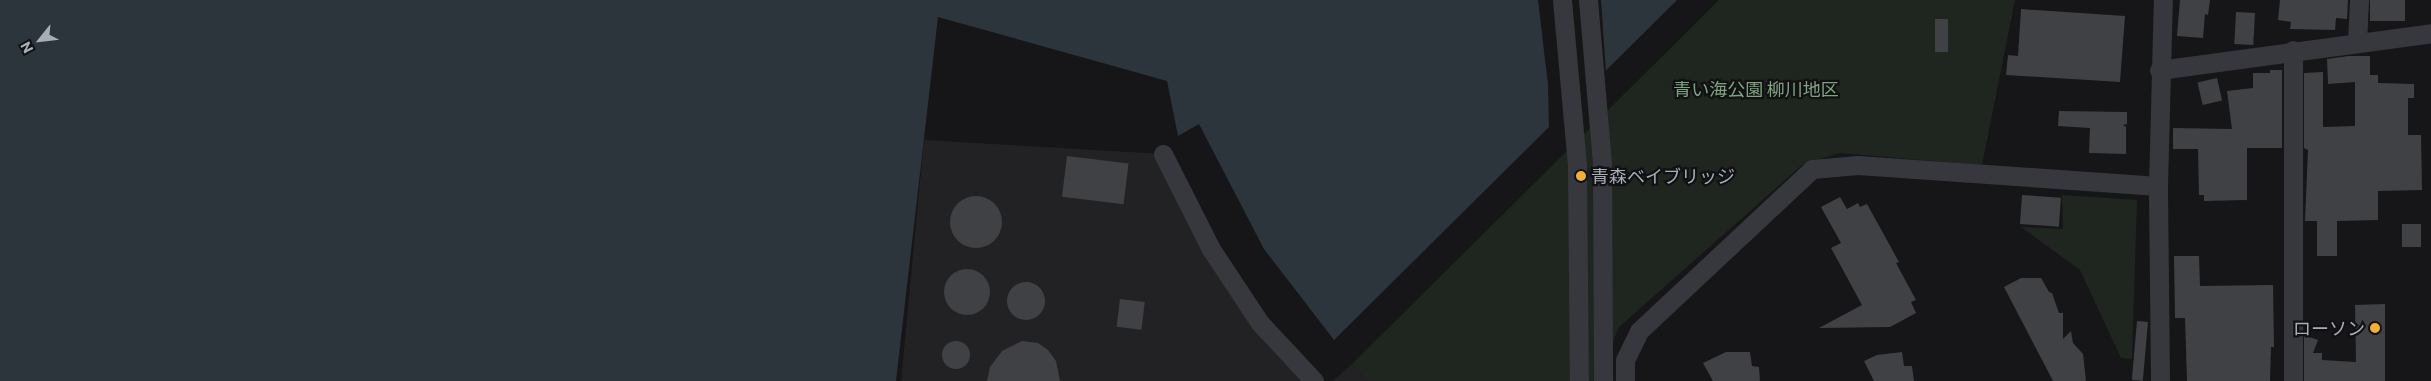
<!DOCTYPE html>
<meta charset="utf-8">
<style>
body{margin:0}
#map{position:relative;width:2431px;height:381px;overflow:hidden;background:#161618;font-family:Commissioner,"Noto Sans JP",sans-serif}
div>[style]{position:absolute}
.built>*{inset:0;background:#222225}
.green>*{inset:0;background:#1e261f}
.water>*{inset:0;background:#2c353c}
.pier>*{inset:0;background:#161618}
.building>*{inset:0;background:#404145;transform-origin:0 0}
.round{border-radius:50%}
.minor>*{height:19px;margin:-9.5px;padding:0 9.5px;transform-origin:9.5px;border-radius:9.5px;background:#37383d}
.dots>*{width:14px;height:14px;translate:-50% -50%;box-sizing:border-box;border:2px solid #111113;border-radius:50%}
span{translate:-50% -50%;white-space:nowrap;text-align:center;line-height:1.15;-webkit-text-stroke:4.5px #111113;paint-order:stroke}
.park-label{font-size:18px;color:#7fa381}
.poi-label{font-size:18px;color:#a8adb8}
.left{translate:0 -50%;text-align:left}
.right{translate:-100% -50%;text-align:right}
.north{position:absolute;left:15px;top:15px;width:50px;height:50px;-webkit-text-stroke:4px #111113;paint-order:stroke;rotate:241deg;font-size:14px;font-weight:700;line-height:20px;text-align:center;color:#a8adb8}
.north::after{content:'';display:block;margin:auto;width:18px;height:22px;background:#a8adb8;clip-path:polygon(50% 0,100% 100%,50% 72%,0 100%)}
</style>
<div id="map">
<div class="built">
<i style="clip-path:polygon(924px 140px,1163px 154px,1211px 249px,1314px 381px,901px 381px)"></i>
<i style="clip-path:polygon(1352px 364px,1367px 381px,1333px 381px)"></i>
</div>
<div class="green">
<i style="clip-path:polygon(1719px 0,2015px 0,1982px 165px,1839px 153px,1802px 165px,1619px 327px,1596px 381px,1367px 381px,1352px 364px)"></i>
<i style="clip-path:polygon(2062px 195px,2137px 200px,2132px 359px,2121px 358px,2080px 270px,2021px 227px,2063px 229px)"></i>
</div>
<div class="water">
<i style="clip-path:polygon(0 0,1677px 0,1334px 340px,1264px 249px,1199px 124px,1178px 136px,1167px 81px,938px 17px,896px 381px,0 381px)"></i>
</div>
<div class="pier">
<i style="clip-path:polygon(1538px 0,1601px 0,1606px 72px,1549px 128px,1548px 85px)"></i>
</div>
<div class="building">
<i style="clip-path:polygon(2180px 0,2210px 0,2208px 15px,2205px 14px,2203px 38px,2177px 36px)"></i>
<i style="clip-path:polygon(2280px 0,2348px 0,2347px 19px,2336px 18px,2335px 30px,2290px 29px,2291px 22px,2278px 20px)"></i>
<i style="left:2370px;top:0;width:35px;height:21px"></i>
<i style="clip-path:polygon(2021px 9px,2125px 16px,2120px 82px,2006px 75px,2008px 55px,2018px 56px)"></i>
<i style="left:2236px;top:12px;width:19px;height:32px;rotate:3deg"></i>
<i style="left:1935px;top:19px;width:13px;height:33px"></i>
<i style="clip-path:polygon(2349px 56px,2370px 56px,2370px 75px,2378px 75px,2378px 83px,2414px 84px,2414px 98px,2408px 98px,2408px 135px,2421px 135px,2422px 190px,2378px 191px,2378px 220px,2337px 221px,2337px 256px,2317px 256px,2317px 221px,2305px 221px,2308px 150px,2304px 148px,2304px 73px,2323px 72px,2323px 127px,2355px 126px,2355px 82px,2328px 84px,2327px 59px)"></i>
<i style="clip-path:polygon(2270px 70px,2282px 70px,2282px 148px,2247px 148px,2247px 200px,2204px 201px,2204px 195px,2199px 195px,2198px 149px,2173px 149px,2173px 128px,2232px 129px,2227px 91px,2253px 88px,2253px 73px,2270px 73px)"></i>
<i style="left:2217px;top:78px;width:23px;height:20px;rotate:77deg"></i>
<i style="clip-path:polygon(2059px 111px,2127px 112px,2127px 124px,2123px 125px,2126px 127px,2126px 154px,2089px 153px,2090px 128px,2058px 126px)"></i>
<i style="left:1067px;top:156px;width:62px;height:41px;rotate:7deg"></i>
<i style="left:2022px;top:195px;width:39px;height:29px;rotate:4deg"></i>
<i class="round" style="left:950px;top:196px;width:52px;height:52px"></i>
<i style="clip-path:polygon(1840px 197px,1847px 209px,1858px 203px,1860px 207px,1867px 204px,1899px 262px,1896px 263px,1916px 300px,1911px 302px,1916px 313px,1890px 327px,1819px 328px,1862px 305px,1831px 248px,1841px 243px,1821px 207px)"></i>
<i style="left:2402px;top:224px;width:19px;height:23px"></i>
<i style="clip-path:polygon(2174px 256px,2199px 256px,2200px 286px,2273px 285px,2274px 347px,2271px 347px,2270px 381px,2187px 381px,2185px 318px,2175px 318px)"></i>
<i class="round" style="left:944px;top:269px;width:46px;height:46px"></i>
<i style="clip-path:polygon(2021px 278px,2041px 278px,2049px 292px,2052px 293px,2059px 313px,2063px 313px,2063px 339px,2071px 331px,2073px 343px,2083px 354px,2086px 381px,2053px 381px,2004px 287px)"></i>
<i class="round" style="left:1007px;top:282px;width:38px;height:38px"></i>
<i style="left:1120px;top:299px;width:25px;height:28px;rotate:7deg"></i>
<i style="clip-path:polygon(2385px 304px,2385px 381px,2304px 381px,2304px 335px,2318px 340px,2313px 353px,2322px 353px,2322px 360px,2356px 362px,2355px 305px)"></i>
<i style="left:2137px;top:321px;width:11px;height:59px;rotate:5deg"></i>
<i class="round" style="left:942px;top:341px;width:28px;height:28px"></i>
<i style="clip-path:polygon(1022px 341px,1038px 343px,1048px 350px,1056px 361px,1060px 381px,987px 381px,990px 367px,1002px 351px)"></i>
<i style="clip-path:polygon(1726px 352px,1750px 352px,1752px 366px,1759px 367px,1760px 381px,1713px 381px,1703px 363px)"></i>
<i style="clip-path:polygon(1902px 352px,1904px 366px,1912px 366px,1914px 381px,1874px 381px,1864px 361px,1877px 355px)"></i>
</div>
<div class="minor">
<i style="left:1562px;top:0;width:166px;rotate:84.8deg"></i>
<i style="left:1577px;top:165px;width:216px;rotate:89.5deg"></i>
<i style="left:1588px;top:0;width:165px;rotate:85.1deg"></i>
<i style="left:1602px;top:164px;width:217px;rotate:89.7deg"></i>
<i style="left:2357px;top:43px;width:43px;rotate:-87.3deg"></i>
<i style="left:2293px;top:50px;width:331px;rotate:90deg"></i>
<i style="left:2159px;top:70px;width:275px;rotate:-7.7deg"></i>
<i style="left:1163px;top:154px;width:106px;rotate:63.2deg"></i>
<i style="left:1211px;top:249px;width:89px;rotate:56.5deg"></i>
<i style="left:1260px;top:323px;width:79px;rotate:47deg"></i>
<i style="left:1625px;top:381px;width:21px;rotate:-90deg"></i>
<i style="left:1625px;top:360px;width:32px;rotate:-64deg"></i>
<i style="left:1639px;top:331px;width:237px;rotate:-43.1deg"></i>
<i style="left:1812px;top:169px;width:46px;rotate:-5deg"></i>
<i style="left:1858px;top:165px;width:301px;rotate:4deg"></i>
<i style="left:2160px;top:381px;width:195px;rotate:-90.6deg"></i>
<i style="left:2158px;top:186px;width:186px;rotate:-88.5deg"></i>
</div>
<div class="dots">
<i style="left:1581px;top:176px;background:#f2b134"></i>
<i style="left:2375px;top:328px;background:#f2b134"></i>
</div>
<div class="park-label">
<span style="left:1756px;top:89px">青い海公園 柳川地区</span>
</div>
<div class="poi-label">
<span class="left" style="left:1591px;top:176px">青森ベイブリッジ</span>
<span class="right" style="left:2365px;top:328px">ローソン</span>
</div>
<div class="north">N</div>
</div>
